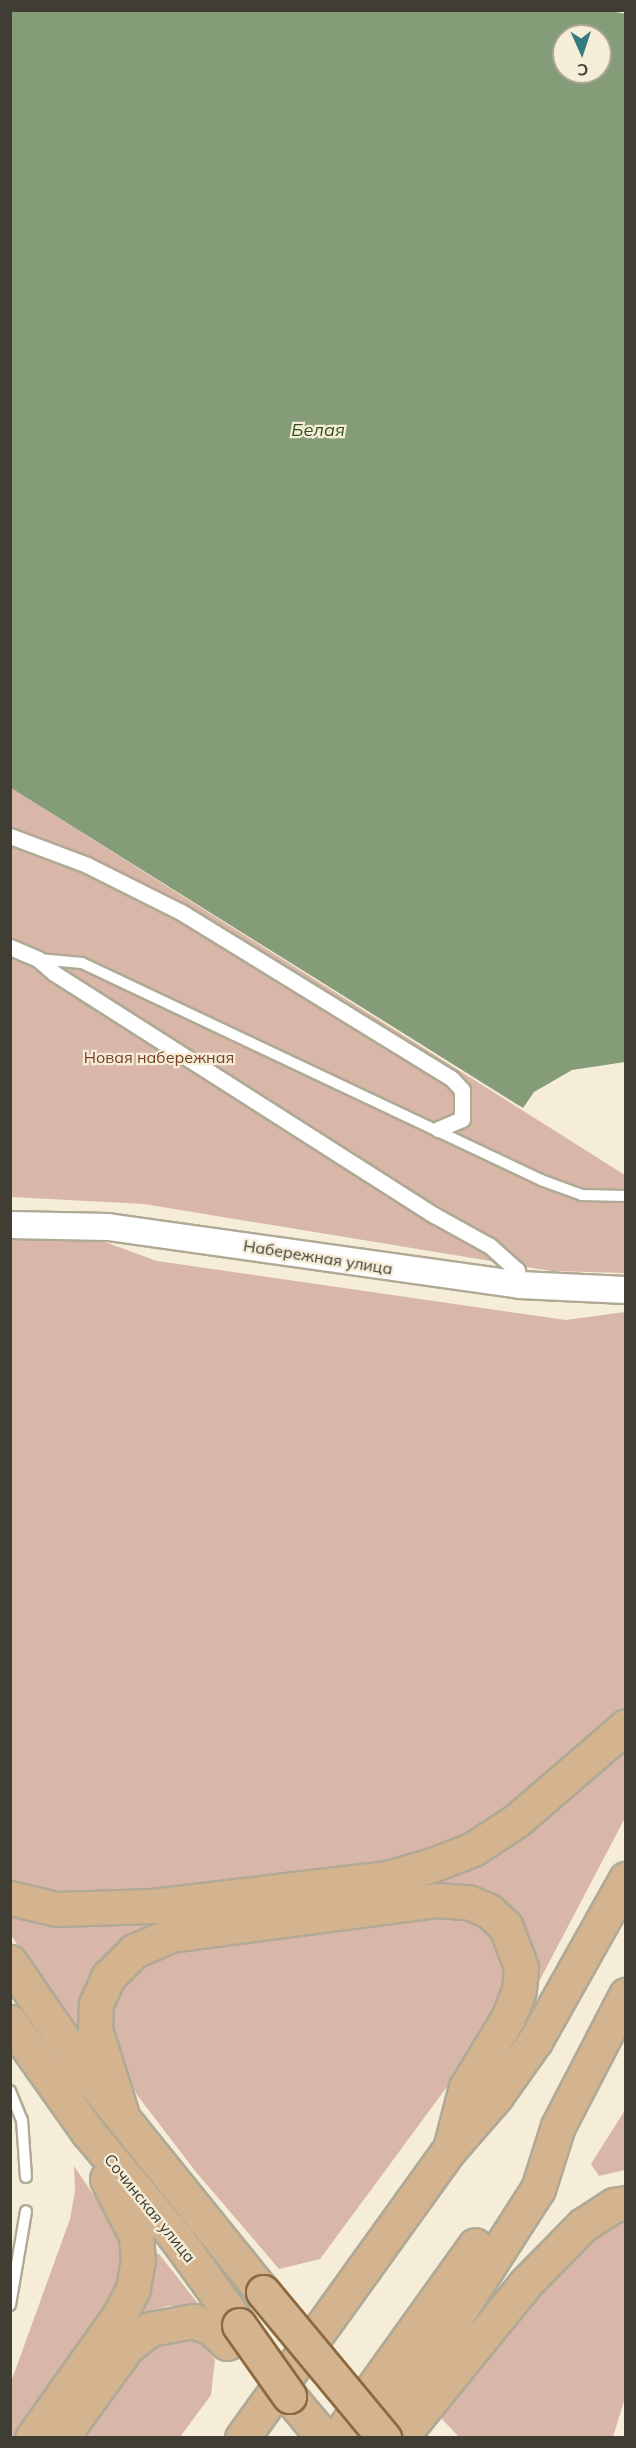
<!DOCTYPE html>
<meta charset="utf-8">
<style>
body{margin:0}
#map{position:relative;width:636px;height:2448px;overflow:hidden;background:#f5edd8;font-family:Mulish,sans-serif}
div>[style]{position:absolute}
.green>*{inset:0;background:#d9b7a8}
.water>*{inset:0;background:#849c78}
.roads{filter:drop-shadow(2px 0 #b0a995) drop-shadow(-2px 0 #b0a995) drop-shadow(0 2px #b0a995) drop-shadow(0 -2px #b0a995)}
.service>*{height:10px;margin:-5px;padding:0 5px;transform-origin:5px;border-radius:5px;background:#fff}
.pedestrian>*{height:15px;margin:-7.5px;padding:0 7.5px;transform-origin:7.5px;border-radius:7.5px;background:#fff}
.tertiary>*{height:26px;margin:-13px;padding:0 13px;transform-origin:13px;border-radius:13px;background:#fff}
.primary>*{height:33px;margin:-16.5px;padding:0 16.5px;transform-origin:16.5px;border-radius:16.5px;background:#d4b38f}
.bridges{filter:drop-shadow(2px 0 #8d693e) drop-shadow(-2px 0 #8d693e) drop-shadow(0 2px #8d693e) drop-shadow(0 -2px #8d693e)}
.primary-bridge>*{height:33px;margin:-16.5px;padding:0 16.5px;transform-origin:16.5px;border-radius:16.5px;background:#d4b38f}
span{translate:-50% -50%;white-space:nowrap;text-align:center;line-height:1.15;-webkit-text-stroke:4.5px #f5edd8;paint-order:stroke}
.park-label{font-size:16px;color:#783f25}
.street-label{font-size:16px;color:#403d34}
.water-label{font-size:18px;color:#32521d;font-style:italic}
.frame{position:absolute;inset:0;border:12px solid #403d34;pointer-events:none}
.north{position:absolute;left:552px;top:24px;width:60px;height:60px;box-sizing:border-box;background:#f5edd8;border:2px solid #ada796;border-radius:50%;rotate:177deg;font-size:16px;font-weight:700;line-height:24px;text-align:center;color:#403d34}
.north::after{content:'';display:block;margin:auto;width:21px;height:27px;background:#337c81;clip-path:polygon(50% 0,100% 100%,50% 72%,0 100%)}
</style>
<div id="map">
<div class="green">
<i style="clip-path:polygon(11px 788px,625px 1175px,625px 1273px,551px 1271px,144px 1204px,11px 1197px)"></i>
<i style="clip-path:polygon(11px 1238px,105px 1242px,157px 1261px,566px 1320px,625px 1312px,625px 1711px,510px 1813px,427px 1855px,271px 1882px,59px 1897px,11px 1886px)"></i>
<i style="clip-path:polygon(625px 1745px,625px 1818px,533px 1993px,536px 1966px,531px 1940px,519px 1919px,430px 1887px,430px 1880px)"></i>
<i style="clip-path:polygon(10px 1913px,177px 1918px,127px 1940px,83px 2044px,11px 1935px)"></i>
<i style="clip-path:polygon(437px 1915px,465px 1915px,482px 1921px,504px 1950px,508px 1989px,455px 2076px,320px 2259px,279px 2269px,196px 2172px,137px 2095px,116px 2055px,109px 2027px,111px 2004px,121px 1984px,141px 1963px,174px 1950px)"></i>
<i style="clip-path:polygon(625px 2110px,625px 2170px,599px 2176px,591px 2164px)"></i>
<i style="clip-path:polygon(74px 2166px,111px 2221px,119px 2240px,122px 2260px,119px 2282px,108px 2309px,18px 2437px,11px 2438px,11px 2382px,70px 2219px,75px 2191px)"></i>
<i style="clip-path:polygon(625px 2218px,625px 2398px,613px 2437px,459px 2437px,440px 2417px,570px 2259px,605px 2226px)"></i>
<i style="clip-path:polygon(155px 2254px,159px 2254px,200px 2306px,168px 2306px,138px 2315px,152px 2281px)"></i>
<i style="clip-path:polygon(195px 2337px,215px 2359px,211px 2395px,180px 2437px,83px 2438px,141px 2358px,158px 2344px)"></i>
</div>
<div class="water">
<i style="clip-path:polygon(evenodd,611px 11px,626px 14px,625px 1062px,572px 1070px,534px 1092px,523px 1108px,11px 788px,11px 11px,611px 11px,564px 36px,600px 36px,600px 72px,564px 72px,564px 36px)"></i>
</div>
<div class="roads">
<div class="service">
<i style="left:38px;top:959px;width:44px;rotate:5.2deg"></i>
<i style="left:82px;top:963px;width:508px;rotate:25.3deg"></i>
<i style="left:541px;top:1180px;width:44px;rotate:20.1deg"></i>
<i style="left:582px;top:1195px;width:44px;rotate:1.3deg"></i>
<i style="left:10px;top:2091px;width:31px;rotate:68deg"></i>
<i style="left:22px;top:2120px;width:57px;rotate:86deg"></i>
<i style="left:10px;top:2305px;width:95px;rotate:-80.3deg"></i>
</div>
<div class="pedestrian">
<i style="left:10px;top:836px;width:82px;rotate:20.6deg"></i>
<i style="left:87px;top:865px;width:105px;rotate:26.6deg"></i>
<i style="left:181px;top:912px;width:317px;rotate:31.6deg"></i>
<i style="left:451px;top:1078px;width:16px;rotate:47deg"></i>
<i style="left:462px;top:1090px;width:29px;rotate:90deg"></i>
<i style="left:462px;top:1119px;width:26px;rotate:157deg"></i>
<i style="left:10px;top:947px;width:30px;rotate:23deg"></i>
<i style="left:38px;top:959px;width:21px;rotate:41deg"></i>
<i style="left:54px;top:973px;width:451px;rotate:32.5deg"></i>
<i style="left:434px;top:1215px;width:64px;rotate:29deg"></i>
<i style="left:490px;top:1246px;width:36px;rotate:42deg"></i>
<i style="left:517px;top:1270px;width:15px;rotate:79deg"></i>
</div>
<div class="tertiary">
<i style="left:10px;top:1225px;width:98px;rotate:1.2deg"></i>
<i style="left:108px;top:1227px;width:416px;rotate:8deg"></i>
<i style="left:520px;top:1285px;width:106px;rotate:2.7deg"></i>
</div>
<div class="primary">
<i style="left:10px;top:1898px;width:48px;rotate:13.2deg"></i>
<i style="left:57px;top:1909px;width:95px;rotate:-1.8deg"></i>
<i style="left:152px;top:1906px;width:237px;rotate:-6.8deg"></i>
<i style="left:387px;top:1878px;width:47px;rotate:-16.1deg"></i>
<i style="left:432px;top:1865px;width:44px;rotate:-21.3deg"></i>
<i style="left:473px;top:1849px;width:51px;rotate:-33.1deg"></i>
<i style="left:516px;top:1821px;width:145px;rotate:-40.8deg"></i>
<i style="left:10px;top:1962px;width:136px;rotate:55.5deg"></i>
<i style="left:87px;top:2074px;width:280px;rotate:51.1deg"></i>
<i style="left:10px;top:2022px;width:135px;rotate:54.7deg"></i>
<i style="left:88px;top:2132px;width:139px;rotate:50.2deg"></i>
<i style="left:177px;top:2239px;width:106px;rotate:54.2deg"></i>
<i style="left:121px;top:2112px;width:87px;rotate:-107.4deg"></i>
<i style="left:95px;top:2029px;width:25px;rotate:-88deg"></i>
<i style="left:96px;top:2004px;width:30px;rotate:-66deg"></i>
<i style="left:108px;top:1977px;width:37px;rotate:-45deg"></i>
<i style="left:134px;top:1951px;width:40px;rotate:-23.4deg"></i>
<i style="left:171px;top:1935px;width:267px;rotate:-7.5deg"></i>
<i style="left:436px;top:1900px;width:32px;rotate:4deg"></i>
<i style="left:468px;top:1902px;width:23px;rotate:23deg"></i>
<i style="left:489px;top:1911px;width:23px;rotate:43deg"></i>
<i style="left:506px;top:1927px;width:43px;rotate:69.4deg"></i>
<i style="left:521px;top:1967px;width:23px;rotate:95deg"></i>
<i style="left:519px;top:1990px;width:30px;rotate:111deg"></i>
<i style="left:508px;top:2018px;width:81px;rotate:121.3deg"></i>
<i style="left:466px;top:2087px;width:64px;rotate:104.5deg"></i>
<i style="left:289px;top:2396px;width:55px;rotate:50.2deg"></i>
<i style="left:32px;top:2438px;width:152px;rotate:-54.6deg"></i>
<i style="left:120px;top:2314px;width:29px;rotate:-63deg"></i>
<i style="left:133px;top:2288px;width:28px;rotate:-80deg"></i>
<i style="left:138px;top:2260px;width:24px;rotate:-95deg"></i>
<i style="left:136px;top:2236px;width:64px;rotate:-117deg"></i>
<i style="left:61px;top:2438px;width:112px;rotate:-54deg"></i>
<i style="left:127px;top:2347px;width:29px;rotate:-38deg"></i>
<i style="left:150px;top:2329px;width:44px;rotate:-10.5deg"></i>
<i style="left:193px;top:2321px;width:19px;rotate:21deg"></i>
<i style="left:211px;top:2328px;width:22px;rotate:43deg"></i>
<i style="left:242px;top:2438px;width:356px;rotate:-54.3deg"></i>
<i style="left:450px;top:2149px;width:70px;rotate:-49deg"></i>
<i style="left:496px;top:2096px;width:67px;rotate:-54.7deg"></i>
<i style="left:535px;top:2041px;width:186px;rotate:-60.7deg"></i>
<i style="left:337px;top:2438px;width:237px;rotate:-54.4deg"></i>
<i style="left:378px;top:2438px;width:296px;rotate:-57.3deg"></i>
<i style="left:538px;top:2189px;width:66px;rotate:-72.4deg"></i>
<i style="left:558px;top:2126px;width:148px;rotate:-62.6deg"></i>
<i style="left:400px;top:2438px;width:198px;rotate:-50.9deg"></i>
<i style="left:525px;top:2284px;width:83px;rotate:-45.5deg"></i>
<i style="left:583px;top:2225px;width:37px;rotate:-33deg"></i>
<i style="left:614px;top:2205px;width:12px;rotate:-9deg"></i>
</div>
</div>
<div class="bridges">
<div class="primary-bridge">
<i style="left:263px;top:2292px;width:190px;rotate:50.3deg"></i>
<i style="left:239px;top:2325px;width:87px;rotate:54.8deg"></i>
</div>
</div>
<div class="park-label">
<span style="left:159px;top:1057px">Новая набережная</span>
</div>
<div class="street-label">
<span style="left:318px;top:1257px;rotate:9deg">Набережная улица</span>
<span style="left:150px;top:2208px;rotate:51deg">Сочинская улица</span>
</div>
<div class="water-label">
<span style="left:318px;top:430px">Белая</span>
</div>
<div class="frame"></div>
<div class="north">С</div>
</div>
